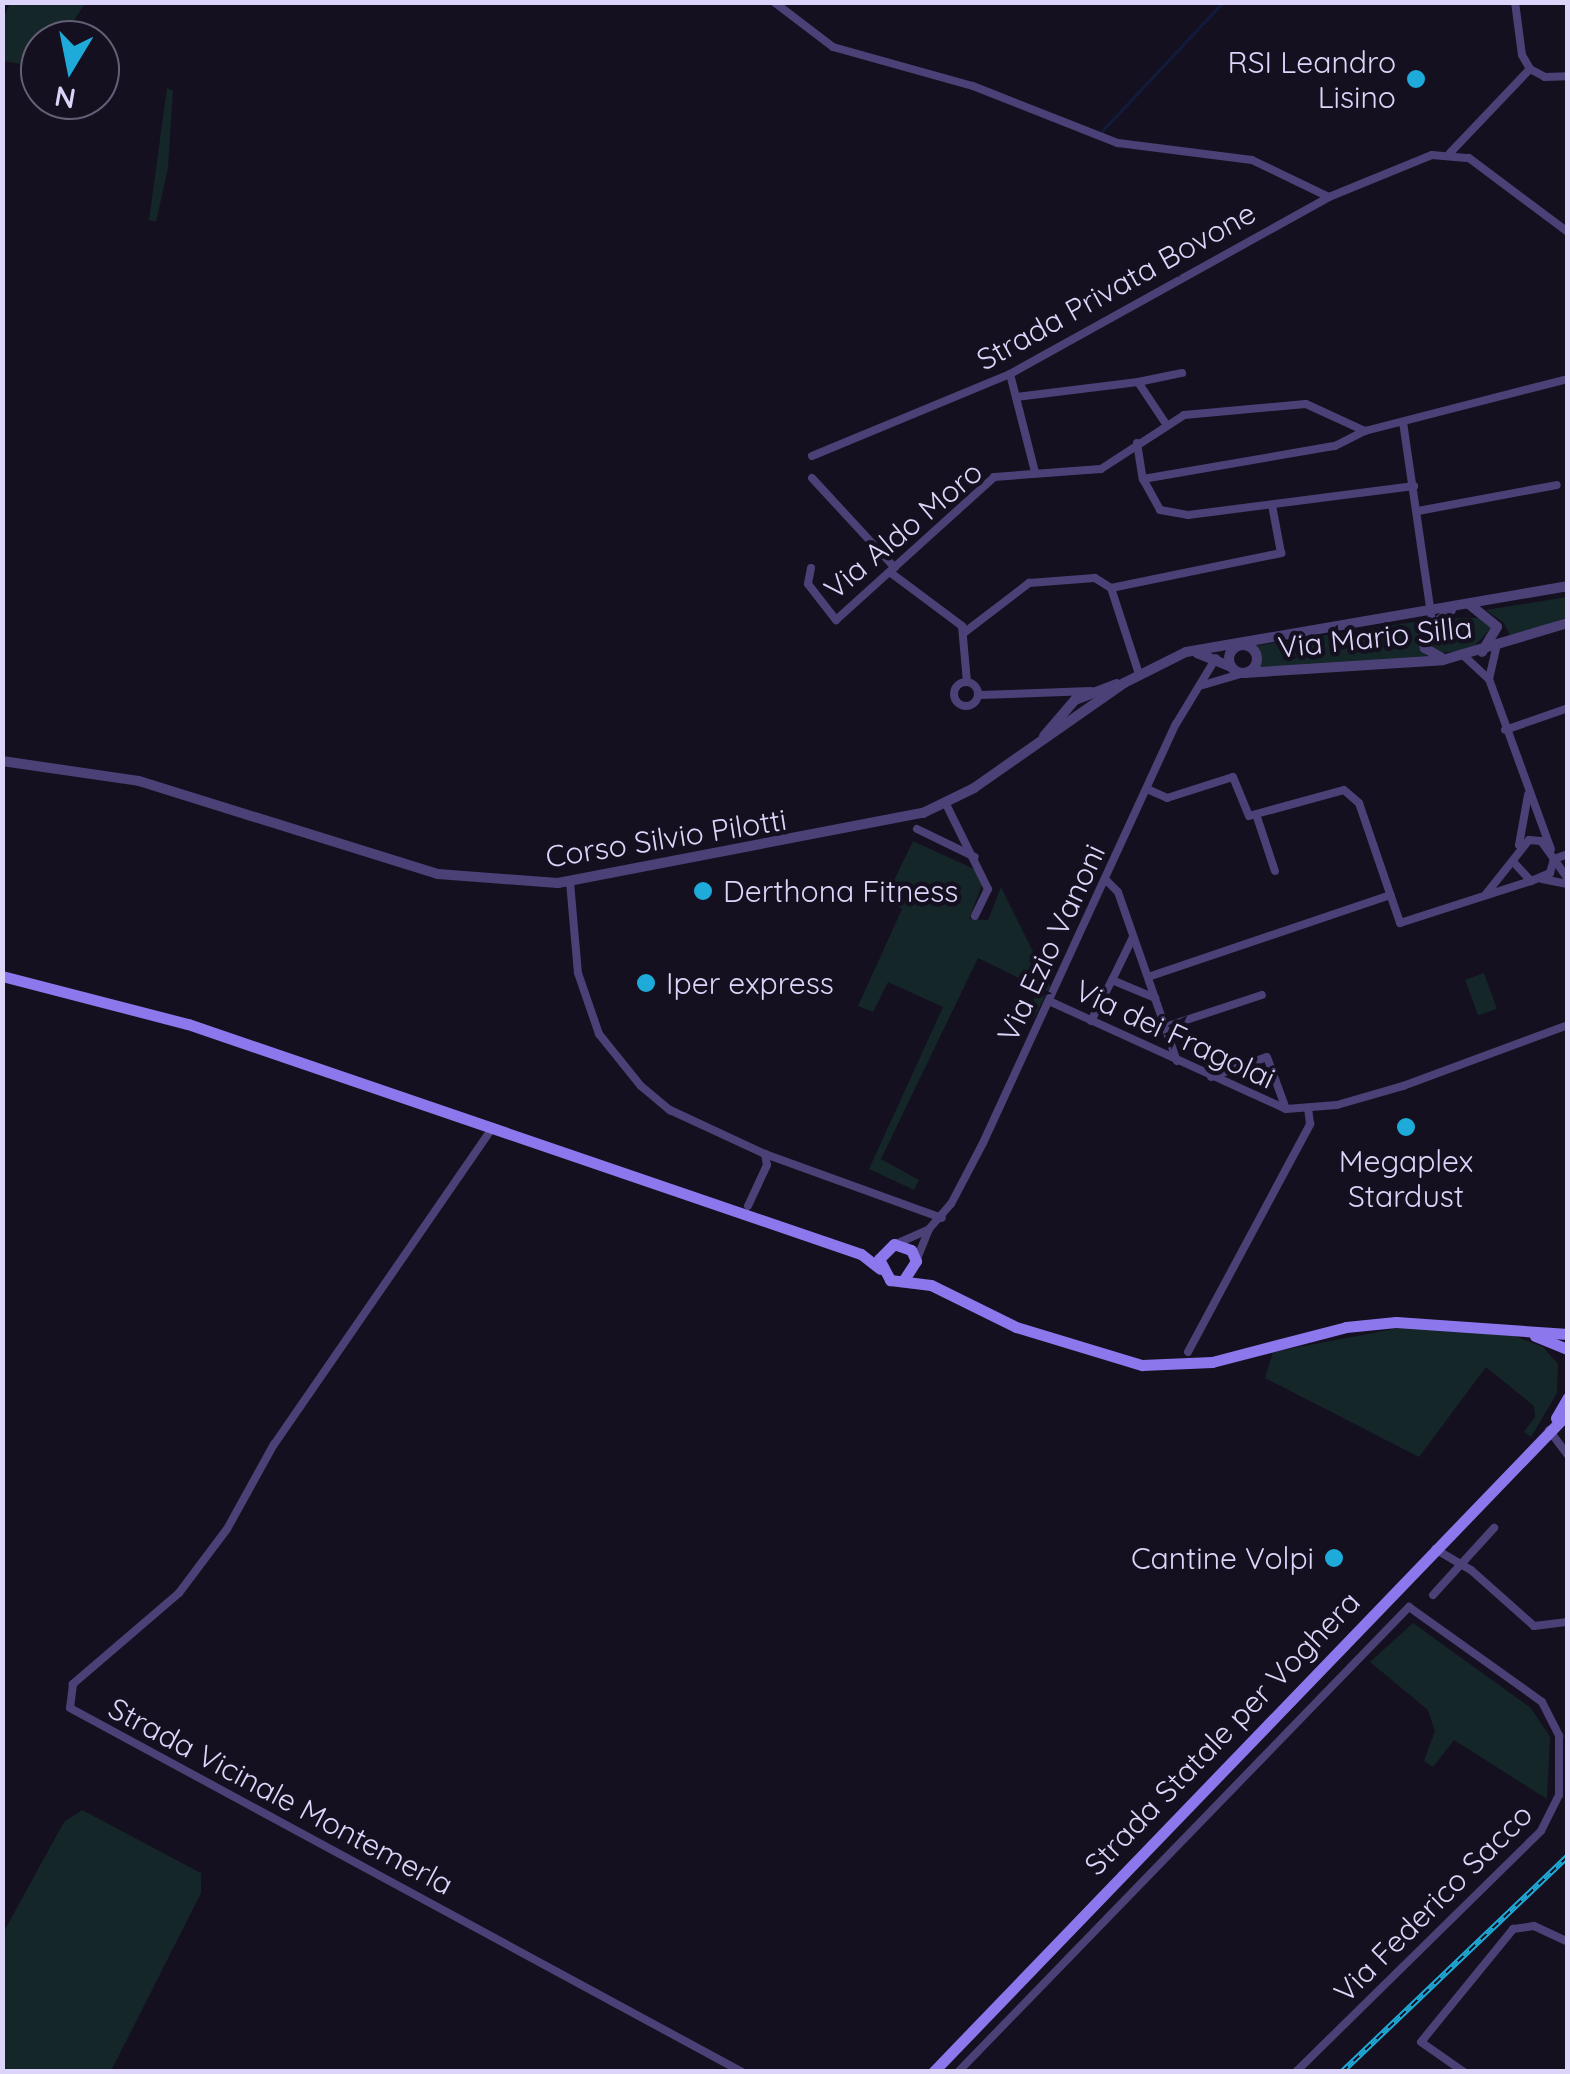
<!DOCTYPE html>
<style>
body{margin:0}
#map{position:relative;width:1570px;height:2074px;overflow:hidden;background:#14101f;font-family:Quicksand,sans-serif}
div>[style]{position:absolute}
.green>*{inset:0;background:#142628;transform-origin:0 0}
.stream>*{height:2.5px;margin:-1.25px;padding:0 1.25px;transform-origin:1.25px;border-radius:1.25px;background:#121b3c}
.minor>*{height:8px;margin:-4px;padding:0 4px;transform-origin:4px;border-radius:4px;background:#4b4177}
.minor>.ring{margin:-4px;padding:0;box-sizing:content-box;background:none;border:8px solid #4b4177;border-radius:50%}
.tertiary>*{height:10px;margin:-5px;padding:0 5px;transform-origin:5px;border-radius:5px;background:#4b4177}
.tertiary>.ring{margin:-5px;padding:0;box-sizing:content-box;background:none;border:10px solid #4b4177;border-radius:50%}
.secondary>*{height:11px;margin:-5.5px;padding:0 5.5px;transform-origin:5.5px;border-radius:5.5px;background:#8c78ec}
.rail>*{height:6px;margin-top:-3px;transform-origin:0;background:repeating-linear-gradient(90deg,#14101f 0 8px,#1fabd9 0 16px);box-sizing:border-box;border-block:2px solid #1fabd9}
.dots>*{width:28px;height:28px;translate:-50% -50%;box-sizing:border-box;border:5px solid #14101f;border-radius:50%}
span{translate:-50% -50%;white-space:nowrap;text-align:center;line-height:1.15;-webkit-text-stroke:9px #14101f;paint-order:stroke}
.poi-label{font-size:30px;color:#ddd4f9}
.right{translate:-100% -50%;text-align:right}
.left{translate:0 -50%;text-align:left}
.street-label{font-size:30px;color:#ddd4f9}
.frame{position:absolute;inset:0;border:5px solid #ddd4f9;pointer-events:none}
.north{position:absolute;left:20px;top:20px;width:100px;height:100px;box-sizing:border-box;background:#14101f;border:2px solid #645e76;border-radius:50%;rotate:190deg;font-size:28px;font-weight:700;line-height:40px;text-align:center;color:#ddd4f9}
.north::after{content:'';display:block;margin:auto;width:35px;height:45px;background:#1fabd9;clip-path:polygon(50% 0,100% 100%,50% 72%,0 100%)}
</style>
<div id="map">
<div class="green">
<i style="clip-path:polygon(10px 3px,57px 5px,85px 3px,62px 40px,40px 40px,40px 67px,3px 61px,3px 19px)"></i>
<i style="clip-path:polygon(167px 88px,173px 91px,168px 168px,156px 222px,149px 220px)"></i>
<i style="clip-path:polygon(1567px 597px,1567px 617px,1511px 638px,1504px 623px,1486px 610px)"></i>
<i style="clip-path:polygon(1456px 618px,1480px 618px,1491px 628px,1471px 650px,1438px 653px,1427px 643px,1428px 633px)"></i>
<i style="clip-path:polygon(1428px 620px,1417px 641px,1428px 658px,1257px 671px,1260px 656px,1254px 646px)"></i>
<i style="clip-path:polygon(913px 841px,974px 869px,982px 885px,969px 919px,988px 920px,1001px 887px,1050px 986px,1034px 1018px,1027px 1015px,1036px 994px,1031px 984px,978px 958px,881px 1159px,919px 1180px,914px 1190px,869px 1169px,943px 1007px,888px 982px,873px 1012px,858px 1006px,902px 909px,885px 899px)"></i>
<i style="left:1484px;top:973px;width:38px;height:20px;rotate:70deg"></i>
<i style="clip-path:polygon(1404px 1327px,1514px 1336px,1543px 1347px,1558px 1364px,1557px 1393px,1531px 1437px,1524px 1432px,1535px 1417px,1534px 1406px,1486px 1367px,1419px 1457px,1265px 1378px,1273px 1352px)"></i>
<i style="clip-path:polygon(1413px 1623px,1531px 1708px,1550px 1737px,1547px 1799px,1454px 1740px,1433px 1767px,1424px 1761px,1435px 1731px,1428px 1710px,1370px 1662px)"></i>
<i style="clip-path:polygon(82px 1810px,201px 1873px,201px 1893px,111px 2071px,3px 2071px,3px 1933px,64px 1822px)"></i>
</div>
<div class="stream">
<i style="left:1102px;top:131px;width:177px;rotate:-46.8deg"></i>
</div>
<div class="minor">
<i style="left:774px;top:2px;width:74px;rotate:37.3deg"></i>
<i style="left:833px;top:47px;width:145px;rotate:15.6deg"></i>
<i style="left:973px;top:86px;width:156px;rotate:21.5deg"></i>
<i style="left:1118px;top:143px;width:135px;rotate:7.2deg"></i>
<i style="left:1252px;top:160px;width:85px;rotate:25.7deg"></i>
<i style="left:1329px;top:197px;width:111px;rotate:-22.2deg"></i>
<i style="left:1432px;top:155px;width:37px;rotate:5deg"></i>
<i style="left:1469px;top:158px;width:124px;rotate:36.8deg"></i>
<i style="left:1515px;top:2px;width:53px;rotate:82.5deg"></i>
<i style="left:1522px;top:55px;width:16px;rotate:60deg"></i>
<i style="left:1530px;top:69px;width:17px;rotate:28deg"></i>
<i style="left:1545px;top:77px;width:23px;rotate:-2deg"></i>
<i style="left:1449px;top:154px;width:117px;rotate:-46.4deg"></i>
<i style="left:1010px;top:374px;width:101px;rotate:75.7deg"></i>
<i style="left:1138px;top:382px;width:45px;rotate:-11.6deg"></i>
<i style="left:1016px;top:397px;width:123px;rotate:-7deg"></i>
<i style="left:1138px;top:382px;width:50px;rotate:56.3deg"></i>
<i style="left:1403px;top:422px;width:202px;rotate:81.7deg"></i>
<i style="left:1137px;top:443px;width:36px;rotate:81deg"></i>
<i style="left:1143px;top:479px;width:195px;rotate:-9.8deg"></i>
<i style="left:1335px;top:446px;width:34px;rotate:-27deg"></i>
<i style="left:812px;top:456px;width:214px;rotate:-22.5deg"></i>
<i style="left:1010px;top:374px;width:365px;rotate:-29deg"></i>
<i style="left:812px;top:478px;width:122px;rotate:47.3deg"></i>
<i style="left:1143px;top:479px;width:35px;rotate:61deg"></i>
<i style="left:1160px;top:510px;width:28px;rotate:10deg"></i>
<i style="left:1188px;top:515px;width:228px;rotate:-7.3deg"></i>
<i style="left:1418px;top:511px;width:141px;rotate:-10.6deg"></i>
<i style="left:811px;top:568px;width:16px;rotate:101deg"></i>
<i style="left:808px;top:584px;width:46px;rotate:52.1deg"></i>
<i style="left:836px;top:620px;width:213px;rotate:-42.1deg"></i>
<i style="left:994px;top:477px;width:107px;rotate:-4.3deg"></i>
<i style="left:1101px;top:469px;width:99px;rotate:-33deg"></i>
<i style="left:1184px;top:415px;width:122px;rotate:-5.2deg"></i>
<i style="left:1306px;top:404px;width:65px;rotate:24.6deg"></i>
<i style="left:1365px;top:431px;width:210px;rotate:-14.4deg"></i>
<i style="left:891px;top:573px;width:89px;rotate:36.7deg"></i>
<i style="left:962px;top:626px;width:56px;rotate:84.9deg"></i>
<i style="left:965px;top:632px;width:81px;rotate:-37.4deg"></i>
<i style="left:1029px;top:583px;width:66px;rotate:-4.3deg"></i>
<i style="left:1095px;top:578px;width:19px;rotate:32deg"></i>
<i style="left:1464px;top:656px;width:34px;rotate:43deg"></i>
<i style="left:1489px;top:679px;width:181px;rotate:70deg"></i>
<i style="left:1139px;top:674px;width:90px;rotate:-108deg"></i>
<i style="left:1111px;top:588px;width:174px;rotate:-11.6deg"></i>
<i style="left:1281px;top:553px;width:49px;rotate:-100.6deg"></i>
<i style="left:1489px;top:679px;width:32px;rotate:-77deg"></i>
<i class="ring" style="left:954px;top:682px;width:16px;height:16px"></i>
<i style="left:1203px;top:685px;width:43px;rotate:-16.3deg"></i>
<i style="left:979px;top:695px;width:112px;rotate:-2deg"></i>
<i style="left:1505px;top:730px;width:67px;rotate:-19.2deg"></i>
<i style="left:1147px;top:789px;width:22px;rotate:24deg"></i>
<i style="left:1167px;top:798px;width:69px;rotate:-17.7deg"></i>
<i style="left:1233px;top:777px;width:42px;rotate:67.7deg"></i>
<i style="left:1249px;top:816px;width:98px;rotate:-15.3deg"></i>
<i style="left:1344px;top:790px;width:20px;rotate:41deg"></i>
<i style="left:1359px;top:803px;width:127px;rotate:71.1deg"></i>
<i style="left:1400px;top:923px;width:138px;rotate:-17.8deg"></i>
<i style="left:945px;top:802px;width:97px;rotate:63.7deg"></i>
<i style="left:988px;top:889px;width:30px;rotate:116deg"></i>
<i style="left:1256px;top:814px;width:60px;rotate:71.6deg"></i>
<i style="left:917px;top:829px;width:64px;rotate:25.8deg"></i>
<i style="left:1519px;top:845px;width:51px;rotate:-79.8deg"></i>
<i style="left:1568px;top:854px;width:15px;rotate:160deg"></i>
<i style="left:1554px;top:859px;width:24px;rotate:55deg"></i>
<i style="left:1105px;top:879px;width:18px;rotate:45deg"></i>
<i style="left:1118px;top:892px;width:179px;rotate:70.8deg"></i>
<i style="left:1542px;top:879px;width:26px;rotate:11deg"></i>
<i style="left:570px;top:882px;width:91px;rotate:85deg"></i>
<i style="left:578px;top:973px;width:65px;rotate:71deg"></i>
<i style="left:599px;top:1034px;width:67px;rotate:51.1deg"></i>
<i style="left:641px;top:1086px;width:38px;rotate:40deg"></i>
<i style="left:670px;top:1110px;width:105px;rotate:24.9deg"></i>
<i style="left:765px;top:1154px;width:11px;rotate:80deg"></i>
<i style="left:767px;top:1165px;width:45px;rotate:114.9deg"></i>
<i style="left:1486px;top:894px;width:69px;rotate:-51.5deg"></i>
<i style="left:1529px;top:840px;width:12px;rotate:5deg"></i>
<i style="left:1541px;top:841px;width:22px;rotate:54deg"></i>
<i style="left:1554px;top:859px;width:15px;rotate:106deg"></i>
<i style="left:1550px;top:873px;width:21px;rotate:157deg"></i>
<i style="left:1531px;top:881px;width:26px;rotate:-133deg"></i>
<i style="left:1133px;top:937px;width:48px;rotate:116deg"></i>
<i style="left:1112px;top:980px;width:47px;rotate:22.7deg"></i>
<i style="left:1148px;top:977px;width:256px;rotate:-18.7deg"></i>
<i style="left:1049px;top:1001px;width:260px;rotate:24.5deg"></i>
<i style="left:1286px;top:1109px;width:51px;rotate:-4.5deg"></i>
<i style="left:1337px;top:1105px;width:69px;rotate:-16.1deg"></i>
<i style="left:1403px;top:1086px;width:176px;rotate:-20.3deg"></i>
<i style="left:1091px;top:1021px;width:46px;rotate:-62.9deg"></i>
<i style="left:1165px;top:1027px;width:102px;rotate:-18.3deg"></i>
<i style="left:1211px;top:1077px;width:59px;rotate:-19.7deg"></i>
<i style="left:1267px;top:1057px;width:55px;rotate:69.9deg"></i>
<i style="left:493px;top:1127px;width:385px;rotate:124.6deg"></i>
<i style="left:274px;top:1444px;width:97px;rotate:118.9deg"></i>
<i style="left:227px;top:1529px;width:80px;rotate:126.9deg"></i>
<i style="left:179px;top:1593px;width:140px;rotate:139.4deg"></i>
<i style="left:73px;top:1684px;width:24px;rotate:97deg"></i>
<i style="left:70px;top:1708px;width:764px;rotate:28.44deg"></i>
<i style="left:765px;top:1154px;width:188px;rotate:19.9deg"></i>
<i style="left:929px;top:1229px;width:33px;rotate:-49deg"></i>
<i style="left:951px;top:1204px;width:69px;rotate:-62.3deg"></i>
<i style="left:983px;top:1143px;width:461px;rotate:-65.3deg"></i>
<i style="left:1176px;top:724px;width:77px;rotate:-58.8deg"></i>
<i style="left:896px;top:1244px;width:36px;rotate:-24deg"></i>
<i style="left:929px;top:1229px;width:35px;rotate:112deg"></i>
<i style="left:1188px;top:1352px;width:259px;rotate:-61.8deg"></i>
<i style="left:1310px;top:1124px;width:16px;rotate:-97deg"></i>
<i style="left:1549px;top:1430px;width:31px;rotate:53deg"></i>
<i style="left:1435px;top:1549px;width:42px;rotate:30.3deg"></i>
<i style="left:1471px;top:1570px;width:84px;rotate:41.6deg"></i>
<i style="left:1534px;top:1626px;width:34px;rotate:-7deg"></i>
<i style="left:1433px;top:1595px;width:91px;rotate:-47.7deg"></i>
<i style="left:958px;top:2072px;width:648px;rotate:-45.88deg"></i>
<i style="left:1409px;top:1607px;width:163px;rotate:35.5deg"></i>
<i style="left:1542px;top:1702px;width:38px;rotate:63deg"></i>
<i style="left:1559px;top:1736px;width:59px;rotate:90deg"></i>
<i style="left:1559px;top:1795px;width:40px;rotate:116.6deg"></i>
<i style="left:1541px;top:1831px;width:344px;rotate:135.5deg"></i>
<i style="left:1464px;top:2072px;width:52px;rotate:-145.1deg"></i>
<i style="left:1421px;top:2042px;width:146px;rotate:-50.8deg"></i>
<i style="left:1513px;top:1929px;width:21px;rotate:-8deg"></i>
<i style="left:1534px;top:1926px;width:38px;rotate:25deg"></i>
</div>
<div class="tertiary">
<i style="left:1469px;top:604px;width:36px;rotate:39deg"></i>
<i style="left:1497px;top:627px;width:29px;rotate:121deg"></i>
<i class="ring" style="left:1229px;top:645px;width:18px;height:18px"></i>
<i style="left:1197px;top:653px;width:37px;rotate:22deg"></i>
<i style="left:1442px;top:658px;width:20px;rotate:-150deg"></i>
<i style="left:1425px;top:648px;width:12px;rotate:-104deg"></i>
<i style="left:1422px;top:636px;width:39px;rotate:-42deg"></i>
<i style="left:1244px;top:673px;width:199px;rotate:-3.7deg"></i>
<i style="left:1443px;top:660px;width:130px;rotate:-16.5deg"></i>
<i style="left:1044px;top:736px;width:48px;rotate:-49.3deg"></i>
<i style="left:1075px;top:700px;width:45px;rotate:-20.9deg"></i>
<i style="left:2px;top:761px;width:138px;rotate:8.3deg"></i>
<i style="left:139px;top:781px;width:313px;rotate:17.3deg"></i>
<i style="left:438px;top:874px;width:120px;rotate:4.3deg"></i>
<i style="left:558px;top:883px;width:372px;rotate:-10.9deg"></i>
<i style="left:923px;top:813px;width:57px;rotate:-26.1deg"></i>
<i style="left:974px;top:788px;width:183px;rotate:-35deg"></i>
<i style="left:1124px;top:683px;width:69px;rotate:-26.6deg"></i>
<i style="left:1186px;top:652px;width:388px;rotate:-9.8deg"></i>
</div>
<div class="secondary">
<i style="left:2px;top:976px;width:192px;rotate:14.5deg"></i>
<i style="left:188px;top:1024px;width:711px;rotate:18.87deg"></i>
<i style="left:861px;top:1254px;width:24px;rotate:38deg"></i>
<i style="left:903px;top:1281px;width:24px;rotate:-57deg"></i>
<i style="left:916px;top:1261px;width:12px;rotate:-114deg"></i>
<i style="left:911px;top:1250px;width:18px;rotate:-161deg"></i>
<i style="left:894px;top:1244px;width:21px;rotate:135deg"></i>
<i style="left:879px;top:1259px;width:24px;rotate:62deg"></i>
<i style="left:890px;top:1280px;width:41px;rotate:7deg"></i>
<i style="left:931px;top:1285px;width:95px;rotate:26.3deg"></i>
<i style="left:1016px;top:1327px;width:132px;rotate:16.8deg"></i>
<i style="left:1142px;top:1365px;width:70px;rotate:-2.5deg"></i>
<i style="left:1212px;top:1362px;width:138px;rotate:-14.6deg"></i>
<i style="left:1346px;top:1327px;width:50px;rotate:-5.7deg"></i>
<i style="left:1396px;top:1322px;width:172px;rotate:4deg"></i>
<i style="left:1535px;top:1336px;width:35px;rotate:22deg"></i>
<i style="left:1556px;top:1418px;width:24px;rotate:-60deg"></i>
<i style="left:933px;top:2072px;width:915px;rotate:-46.06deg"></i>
</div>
<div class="rail">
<i style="left:1342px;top:2072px;width:313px;rotate:-43.7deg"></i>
</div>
<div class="dots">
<i style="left:1416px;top:79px;background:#1fabd9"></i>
<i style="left:703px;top:891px;background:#1fabd9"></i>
<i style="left:646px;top:983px;background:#1fabd9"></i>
<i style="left:1406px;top:1127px;background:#1fabd9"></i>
<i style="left:1334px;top:1558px;background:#1fabd9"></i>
</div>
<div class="poi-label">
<span class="right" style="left:1396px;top:79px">RSI Leandro<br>Lisino</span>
<span class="left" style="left:723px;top:891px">Derthona Fitness</span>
<span class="left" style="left:666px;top:983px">Iper express</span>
<span style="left:1406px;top:1178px">Megaplex<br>Stardust</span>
<span class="right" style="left:1314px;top:1558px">Cantine Volpi</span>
</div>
<div class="street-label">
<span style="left:1116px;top:286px;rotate:-29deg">Strada Privata Bovone</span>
<span style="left:903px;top:530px;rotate:-40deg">Via Aldo Moro</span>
<span style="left:1375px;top:637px;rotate:-6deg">Via Mario Silla</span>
<span style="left:666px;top:838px;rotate:-9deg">Corso Silvio Pilotti</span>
<span style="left:1051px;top:943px;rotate:-65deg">Via Ezio Vanoni</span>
<span style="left:1175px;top:1034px;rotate:25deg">Via dei Fragolai</span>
<span style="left:1222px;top:1733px;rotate:-46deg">Strada Statale per Voghera</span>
<span style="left:281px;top:1796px;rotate:28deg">Strada Vicinale Montemerla</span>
<span style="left:1433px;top:1903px;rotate:-45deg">Via Federico Sacco</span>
</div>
<div class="frame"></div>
<div class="north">N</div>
</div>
